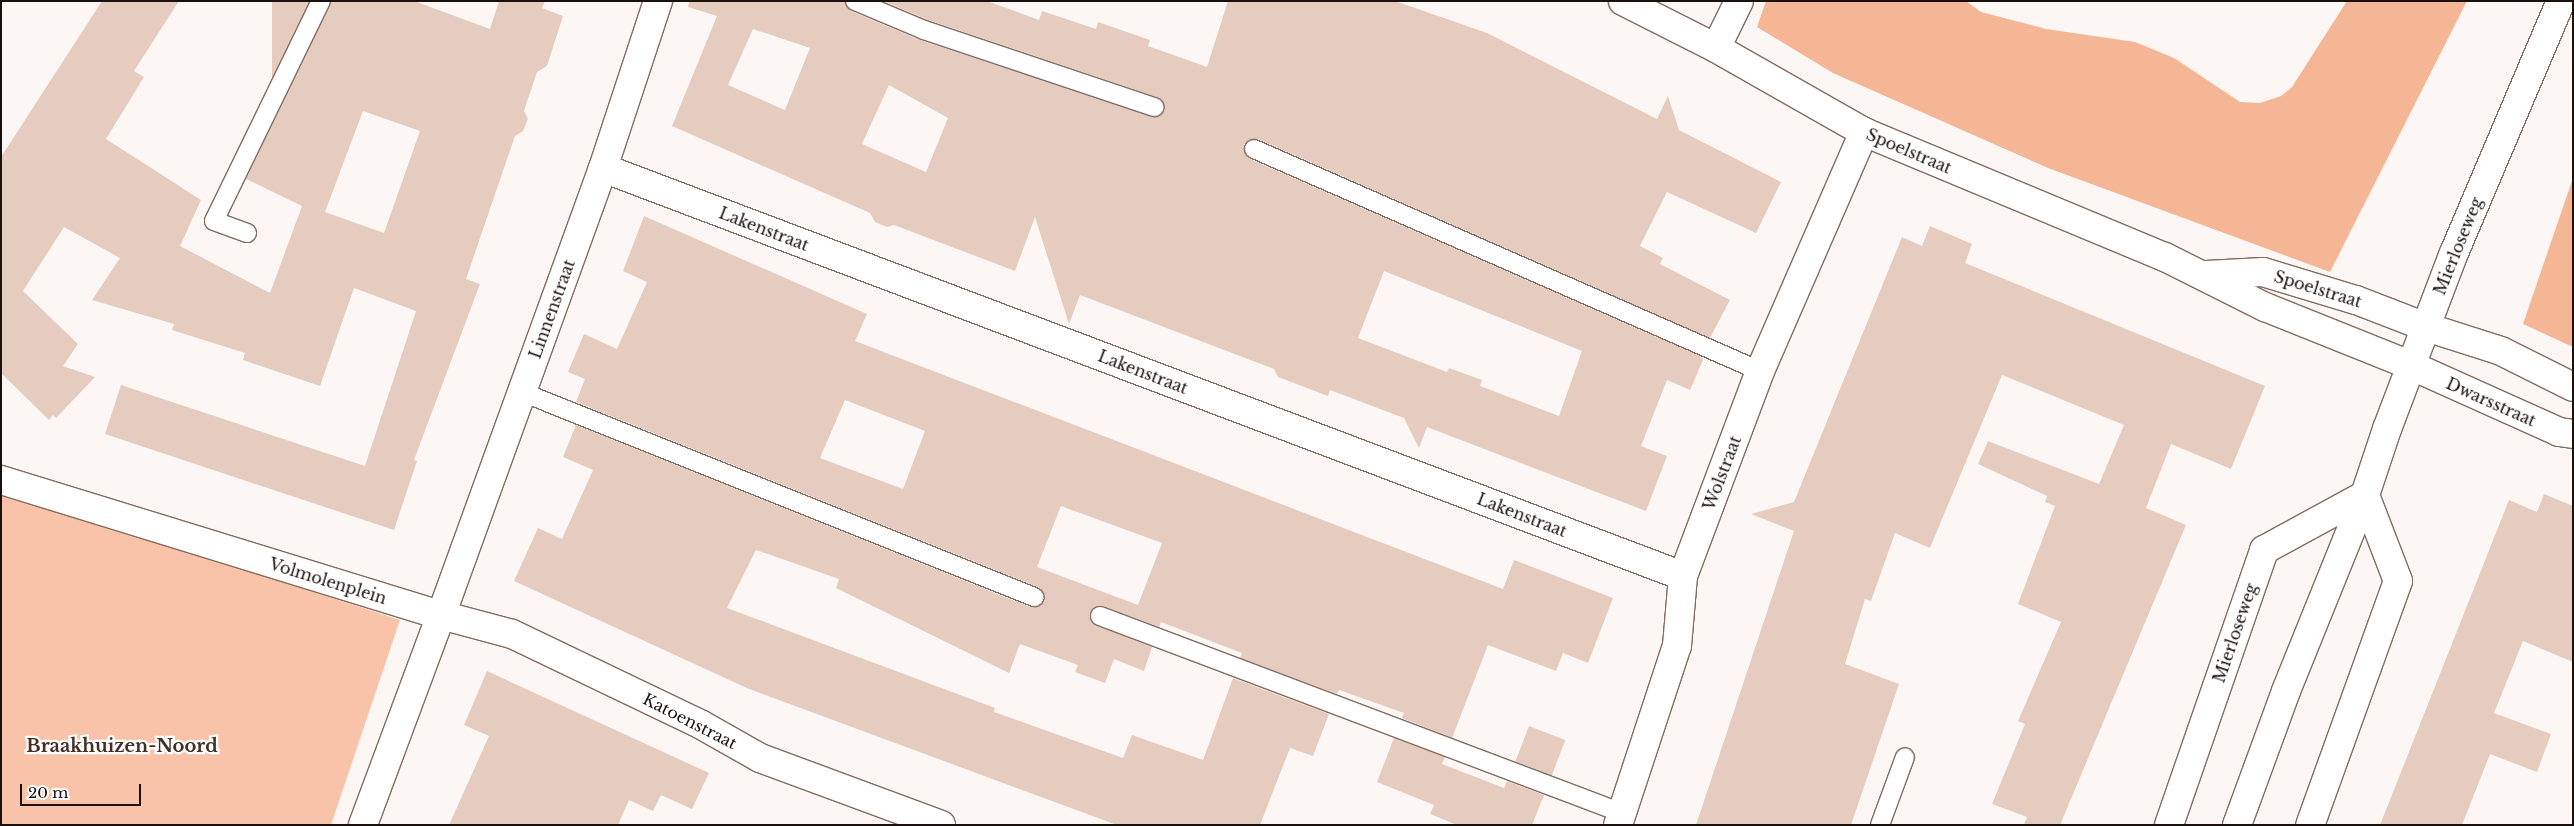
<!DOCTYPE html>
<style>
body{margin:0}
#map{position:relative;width:2574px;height:826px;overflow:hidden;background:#fcf7f4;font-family:"Libre Baskerville",serif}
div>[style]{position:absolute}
.green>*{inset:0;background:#f8c3a8}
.forest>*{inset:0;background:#f5b696}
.building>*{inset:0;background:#e5ccbf;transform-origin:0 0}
.roads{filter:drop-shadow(1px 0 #836c61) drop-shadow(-1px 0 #836c61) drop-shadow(0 1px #836c61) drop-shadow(0 -1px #836c61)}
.lane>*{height:18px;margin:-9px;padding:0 9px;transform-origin:9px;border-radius:9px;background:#fff}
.street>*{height:28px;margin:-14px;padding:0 14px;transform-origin:14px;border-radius:14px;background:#fff}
.secondary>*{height:28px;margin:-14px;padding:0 14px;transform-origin:14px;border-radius:14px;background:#fff}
span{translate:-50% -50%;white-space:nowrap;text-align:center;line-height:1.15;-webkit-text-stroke:4.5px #fff;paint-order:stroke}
.street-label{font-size:16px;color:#1a110d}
.neighbourhood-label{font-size:18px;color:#422f25;font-weight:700}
.frame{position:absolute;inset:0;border:2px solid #1a110d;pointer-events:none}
.scale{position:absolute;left:20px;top:784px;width:121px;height:22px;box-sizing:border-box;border:2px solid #1a110d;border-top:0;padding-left:6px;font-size:15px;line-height:18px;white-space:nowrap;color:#1a110d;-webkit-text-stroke:4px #fff;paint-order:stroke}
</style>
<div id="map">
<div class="green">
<i style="clip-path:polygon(1px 490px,400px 620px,331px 825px,1px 825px)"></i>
</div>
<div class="forest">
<i style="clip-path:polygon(1766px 1px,1966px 1px,1981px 12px,2046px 29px,2135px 42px,2174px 58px,2240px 102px,2260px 103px,2281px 96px,2292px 87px,2347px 1px,2467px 1px,2330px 272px,2048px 168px,1833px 73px,1757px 27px)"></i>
<i style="clip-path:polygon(2573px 178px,2573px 347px,2523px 324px)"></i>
</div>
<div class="building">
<i style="clip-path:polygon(evenodd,102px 1px,179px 1px,134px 71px,144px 77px,106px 139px,201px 200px,180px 246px,270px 293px,302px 206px,246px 179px,331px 1px,414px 1px,490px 29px,499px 1px,545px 1px,542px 8px,563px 16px,547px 66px,537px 72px,524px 111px,528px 119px,523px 131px,515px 136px,466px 279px,480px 284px,414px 460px,417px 461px,394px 530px,105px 434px,121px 385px,365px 466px,416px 311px,354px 288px,320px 386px,243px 360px,245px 353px,172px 330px,174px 324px,92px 300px,120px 258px,64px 227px,23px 291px,78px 344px,63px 366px,95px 377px,56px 418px,53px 415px,49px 420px,1px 373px,1px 157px,102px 1px,363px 111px,420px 131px,384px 233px,325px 212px,363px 111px)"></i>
<i style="left:272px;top:1px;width:37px;height:172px"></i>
<i style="clip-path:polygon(evenodd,689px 1px,845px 1px,851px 11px,920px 40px,1156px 117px,1164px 110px,1162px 100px,1157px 97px,928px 20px,883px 1px,987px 1px,1039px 20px,1042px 11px,1096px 29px,1098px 22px,1150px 40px,1148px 46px,1207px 67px,1228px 1px,1395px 1px,1487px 33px,1657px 119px,1668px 96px,1679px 130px,1781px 182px,1756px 233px,1667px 192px,1640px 246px,1663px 258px,1660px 264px,1730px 300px,1710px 338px,1258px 139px,1248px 140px,1244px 145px,1245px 155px,1250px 159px,1700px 356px,1703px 360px,1690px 390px,1667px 380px,1641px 446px,1667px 456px,1646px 511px,1427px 427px,1419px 448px,1404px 418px,1330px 390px,1328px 396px,1278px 377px,1274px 369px,1080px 295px,1069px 324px,1035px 217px,1015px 271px,894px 225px,887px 227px,875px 222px,870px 213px,672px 126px,717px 16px,688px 7px,689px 1px,753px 29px,810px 48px,785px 110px,728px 85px,753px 29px,689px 1px,889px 85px,948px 118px,926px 172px,862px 144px,889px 85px,689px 1px,1384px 271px,1582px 351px,1559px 416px,1480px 386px,1482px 380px,1449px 368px,1447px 372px,1358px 338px,1384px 271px)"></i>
<i style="clip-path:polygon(evenodd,644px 216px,867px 314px,855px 341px,1503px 589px,1514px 560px,1613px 598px,1588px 663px,1563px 653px,1556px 671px,1488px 645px,1452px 738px,1402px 718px,1404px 713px,1339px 690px,1337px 694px,1240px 658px,1242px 653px,1161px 622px,1159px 627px,1103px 606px,1098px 606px,1090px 612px,1092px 623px,1152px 647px,1144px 671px,1114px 659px,1105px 683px,1075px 672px,1078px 665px,1020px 644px,1009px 673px,836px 588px,839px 579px,756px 550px,727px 608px,995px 708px,994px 712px,1123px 758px,1132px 735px,1203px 760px,1233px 678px,1329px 714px,1313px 756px,1290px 748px,1260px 825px,1117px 825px,749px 689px,514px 581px,538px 528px,562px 539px,593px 470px,563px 457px,576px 425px,1030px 607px,1040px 606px,1044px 600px,1043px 591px,1038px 587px,576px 402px,585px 379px,568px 372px,584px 334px,617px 349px,647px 282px,623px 271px,644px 216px,845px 400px,925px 431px,903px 489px,820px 458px,845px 400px,644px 216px,1061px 506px,1162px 543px,1138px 605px,1037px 567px,1061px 506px)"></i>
<i style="clip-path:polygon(1930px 226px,1972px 244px,1965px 263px,2265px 386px,2231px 469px,2171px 444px,2146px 508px,2186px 525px,2060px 825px,2024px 825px,2027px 817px,1992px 804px,2025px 724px,2018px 721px,2061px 622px,2018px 604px,2055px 506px,2045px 502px,2047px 496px,1978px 464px,1988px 441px,2099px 484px,2124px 425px,2002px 375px,1930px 548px,1895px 533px,1871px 601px,1865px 599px,1845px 664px,1899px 684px,1851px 825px,1696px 825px,1794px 531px,1751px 514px,1794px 502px,1902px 237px,1922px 246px)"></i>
<i style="clip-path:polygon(2544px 494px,2573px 506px,2573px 662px,2523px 641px,2494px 713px,2551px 734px,2537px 772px,2490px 754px,2462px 825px,2380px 825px,2509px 500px,2537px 512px)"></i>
<i style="clip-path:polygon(487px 671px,709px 773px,692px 809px,661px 795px,653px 811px,629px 800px,618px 825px,449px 825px,489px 736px,464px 725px)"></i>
<i style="left:1529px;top:726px;width:39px;height:38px;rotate:21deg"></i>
<i style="clip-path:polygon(1394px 738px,1445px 757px,1442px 764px,1504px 788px,1507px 781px,1544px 795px,1532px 825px,1457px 825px,1430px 814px,1434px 805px,1377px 782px)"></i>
</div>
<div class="roads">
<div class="lane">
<i style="left:855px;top:1px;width:75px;rotate:22.8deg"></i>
<i style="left:924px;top:30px;width:243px;rotate:18.5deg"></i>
<i style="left:1254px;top:149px;width:553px;rotate:23.69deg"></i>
<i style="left:247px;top:233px;width:35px;rotate:-160deg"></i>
<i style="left:214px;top:221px;width:245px;rotate:-64.1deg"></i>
<i style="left:522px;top:392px;width:552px;rotate:21.82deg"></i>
<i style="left:1100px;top:616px;width:558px;rotate:20.68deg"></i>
<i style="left:1880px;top:825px;width:72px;rotate:-69.8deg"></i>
</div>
<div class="street">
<i style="left:658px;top:1px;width:176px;rotate:108.2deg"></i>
<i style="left:603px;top:168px;width:475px;rotate:109.9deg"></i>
<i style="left:441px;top:615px;width:73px;rotate:15deg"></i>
<i style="left:512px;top:634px;width:208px;rotate:25.6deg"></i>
<i style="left:700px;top:724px;width:69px;rotate:29.5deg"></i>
<i style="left:760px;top:758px;width:193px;rotate:20.3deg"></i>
<i style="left:1623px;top:1px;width:104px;rotate:26.8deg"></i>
<i style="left:1716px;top:48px;width:170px;rotate:29.6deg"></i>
<i style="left:1864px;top:132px;width:326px;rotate:22.6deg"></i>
<i style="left:2165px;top:257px;width:112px;rotate:26.6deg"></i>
<i style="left:2265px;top:307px;width:156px;rotate:21.8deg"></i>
<i style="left:1716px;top:48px;width:52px;rotate:-63.9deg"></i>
<i style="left:603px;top:168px;width:1154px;rotate:20.7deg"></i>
<i style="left:2206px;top:275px;width:57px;rotate:-3deg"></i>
<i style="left:2263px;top:272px;width:97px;rotate:16.8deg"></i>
<i style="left:2356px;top:300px;width:75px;rotate:21.1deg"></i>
<i style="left:1px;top:480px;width:460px;rotate:17.1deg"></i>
<i style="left:441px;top:615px;width:224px;rotate:110.4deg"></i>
<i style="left:1618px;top:825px;width:188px;rotate:-71.8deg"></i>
<i style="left:1677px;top:646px;width:70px;rotate:-85.1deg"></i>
<i style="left:1683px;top:576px;width:219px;rotate:-69.4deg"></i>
<i style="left:1760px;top:371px;width:261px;rotate:-66.5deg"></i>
<i style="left:2169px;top:825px;width:291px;rotate:-70.9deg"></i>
<i style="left:2264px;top:550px;width:115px;rotate:-28.6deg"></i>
<i style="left:2365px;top:495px;width:92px;rotate:69deg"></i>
<i style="left:2398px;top:581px;width:259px;rotate:109.8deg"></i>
</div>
<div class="secondary">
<i style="left:2426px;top:327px;width:79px;rotate:17.7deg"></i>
<i style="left:2501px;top:351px;width:80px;rotate:26.6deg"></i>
<i style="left:2410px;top:365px;width:163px;rotate:24.2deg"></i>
<i style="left:2559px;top:432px;width:14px;rotate:8deg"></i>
<i style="left:2237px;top:825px;width:143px;rotate:-69.9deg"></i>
<i style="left:2286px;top:691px;width:211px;rotate:-68deg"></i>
<i style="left:2365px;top:495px;width:70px;rotate:-71.6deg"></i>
<i style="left:2387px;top:429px;width:188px;rotate:-69.2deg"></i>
<i style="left:2454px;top:253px;width:274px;rotate:-67deg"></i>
</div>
</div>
<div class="street-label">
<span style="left:1909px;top:151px;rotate:23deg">Spoelstraat</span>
<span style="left:764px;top:229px;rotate:21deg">Lakenstraat</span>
<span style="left:2458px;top:246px;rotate:-68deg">Mierloseweg</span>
<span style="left:2318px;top:289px;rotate:17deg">Spoelstraat</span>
<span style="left:552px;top:309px;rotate:-70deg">Linnenstraat</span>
<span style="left:1143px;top:372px;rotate:21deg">Lakenstraat</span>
<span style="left:2491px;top:402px;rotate:24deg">Dwarsstraat</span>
<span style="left:1722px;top:473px;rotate:-69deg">Wolstraat</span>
<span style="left:1522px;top:515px;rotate:21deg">Lakenstraat</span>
<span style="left:328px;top:581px;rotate:17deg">Volmolenplein</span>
<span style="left:2235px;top:633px;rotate:-71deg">Mierloseweg</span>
<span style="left:690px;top:721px;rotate:27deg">Katoenstraat</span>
</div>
<div class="neighbourhood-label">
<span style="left:122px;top:746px">Braakhuizen-Noord</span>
</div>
<div class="frame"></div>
<div class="scale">20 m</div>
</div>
